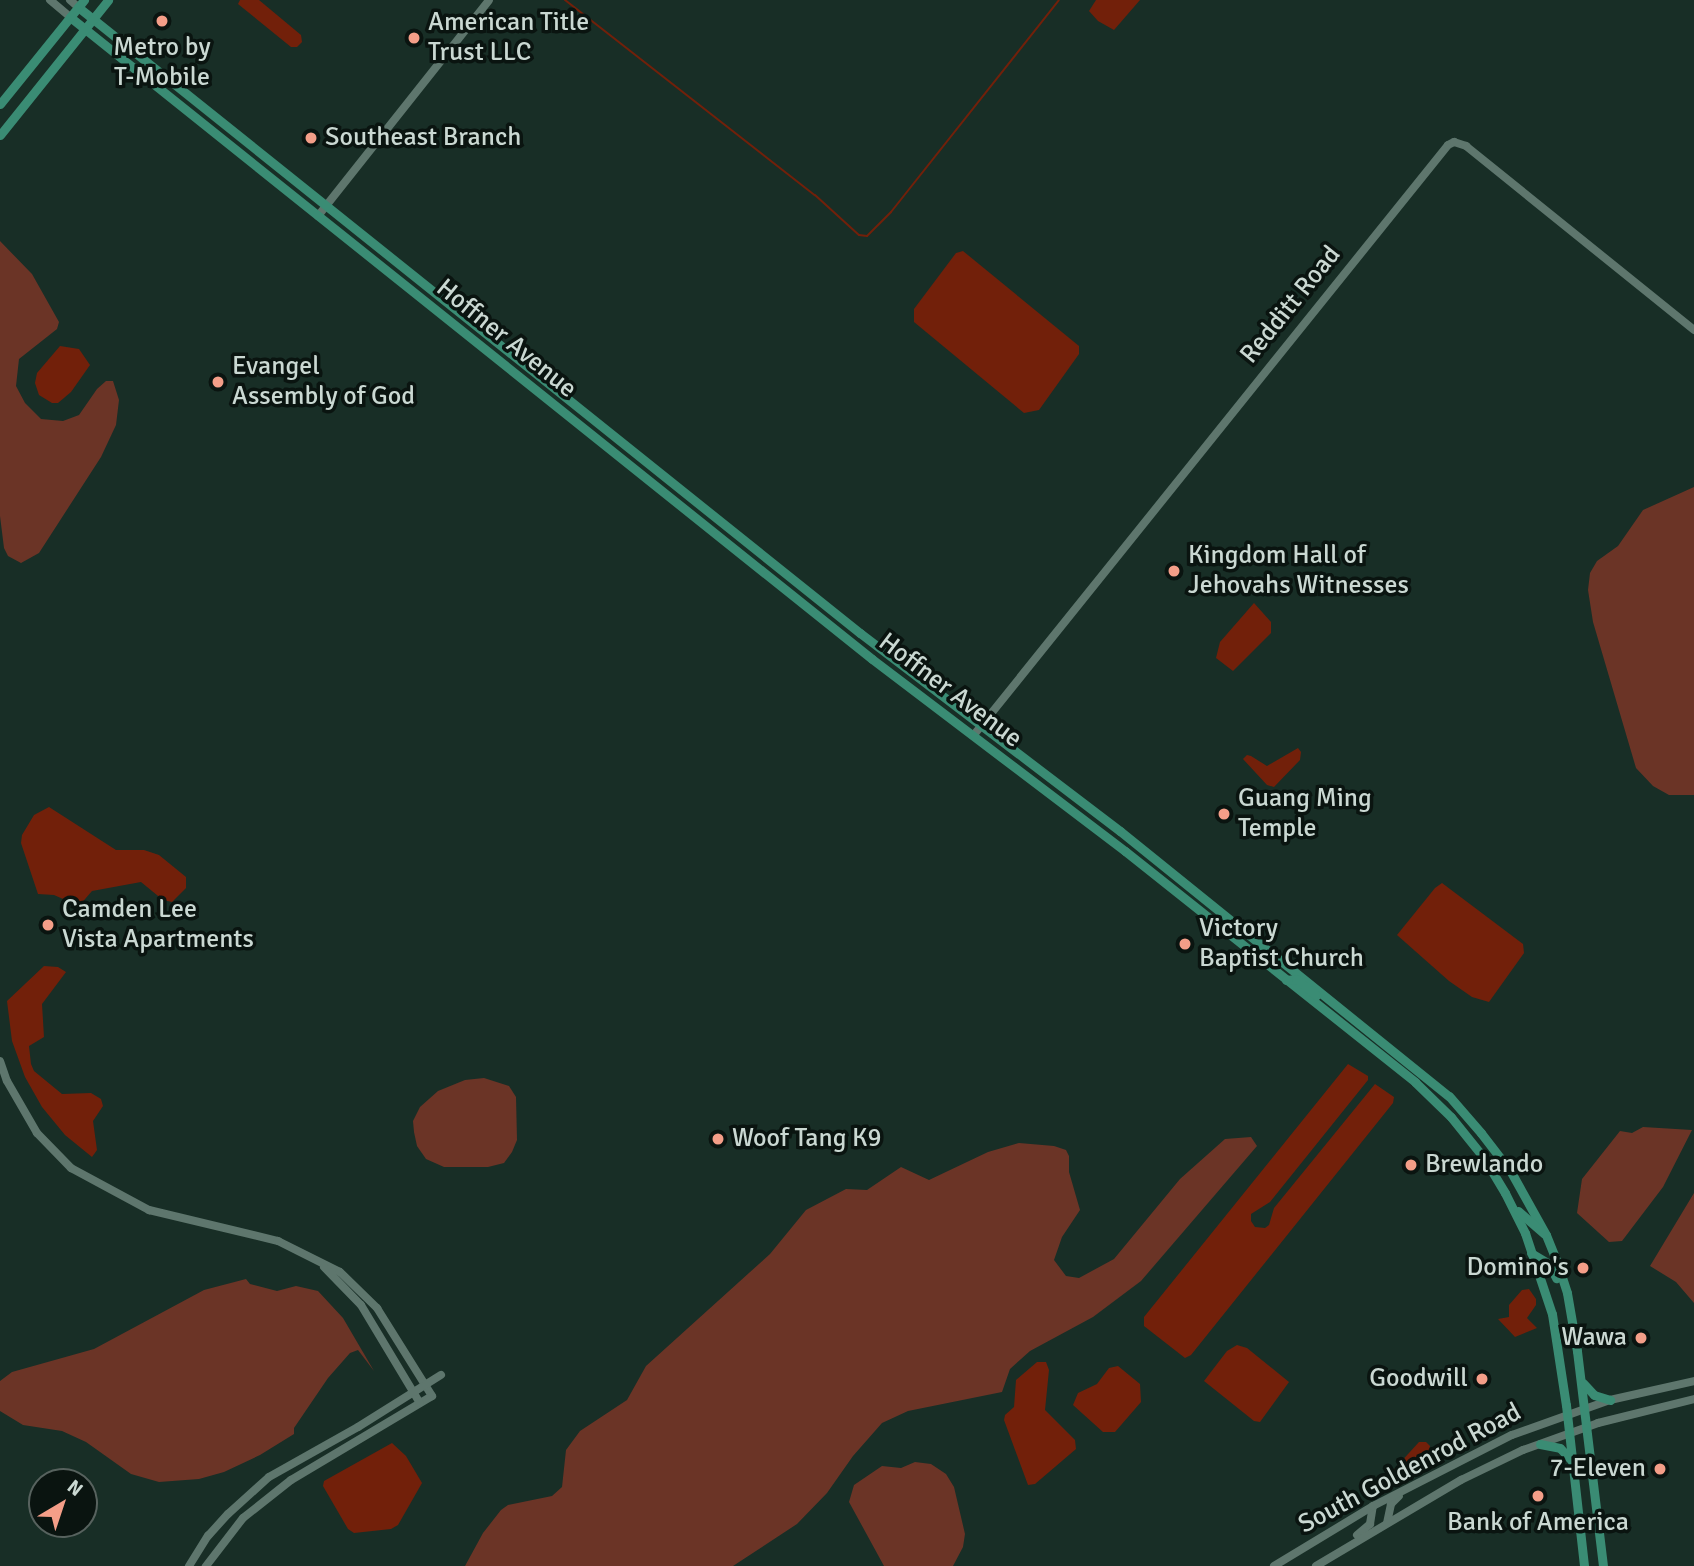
<!DOCTYPE html>
<style>
body{margin:0}
#map{position:relative;width:1694px;height:1566px;overflow:hidden;background:#182e26;font-family:Signika,sans-serif}
div>[style]{position:absolute}
.green>*{inset:0;background:#6b3426}
.water>*{inset:0;background:#72200a}
.stream>*{height:2px;margin:-1px;padding:0 1px;transform-origin:1px;border-radius:1px;background:#72200a}
.secondary>*{height:8px;margin:-4px;padding:0 4px;transform-origin:4px;border-radius:4px;background:#5e766d}
.primary>*{height:9px;margin:-4.5px;padding:0 4.5px;transform-origin:4.5px;border-radius:4.5px;background:#3a8c74}
.dots>*{width:19px;height:19px;translate:-50% -50%;box-sizing:border-box;border:4px solid #0a1410;border-radius:50%}
span{translate:-50% -50%;white-space:nowrap;text-align:center;line-height:1.15;-webkit-text-stroke:7px #0a1410;paint-order:stroke}
.poi-label{font-size:26px;color:#cad8d2}
.left{translate:0 -50%;text-align:left}
.right{translate:-100% -50%;text-align:right}
.street-label{font-size:26px;color:#cad8d2}
.north{position:absolute;left:28px;top:1468px;width:70px;height:70px;box-sizing:border-box;background:#0a1410;border:2px solid #57625e;border-radius:50%;rotate:39deg;font-size:19px;font-weight:700;line-height:28px;text-align:center;color:#cad8d2}
.north::after{content:'';display:block;margin:auto;width:24px;height:32px;background:#f49e88;clip-path:polygon(50% 0,100% 100%,50% 72%,0 100%)}
</style>
<div id="map">
<div class="green">
<i style="clip-path:polygon(0 241px,32px 274px,59px 322px,57px 329px,19px 359px,16px 386px,25px 403px,41px 419px,63px 421px,79px 415px,97px 389px,106px 381px,113px 381px,119px 400px,116px 425px,101px 457px,39px 553px,21px 563px,8px 556px,4px 548px,0 516px)"></i>
<i style="clip-path:polygon(1694px 487px,1694px 795px,1669px 795px,1653px 786px,1636px 768px,1593px 622px,1588px 590px,1590px 573px,1597px 561px,1618px 546px,1643px 510px)"></i>
<i style="clip-path:polygon(484px 1078px,509px 1086px,516px 1097px,517px 1140px,512px 1152px,504px 1163px,488px 1167px,444px 1167px,426px 1159px,417px 1146px,414px 1132px,413px 1121px,420px 1107px,438px 1091px,465px 1080px)"></i>
<i style="clip-path:polygon(1643px 1127px,1692px 1130px,1663px 1187px,1622px 1241px,1609px 1242px,1577px 1213px,1582px 1179px,1620px 1131px,1632px 1133px)"></i>
<i style="clip-path:polygon(1251px 1137px,1257px 1146px,1141px 1281px,1093px 1317px,1030px 1351px,1010px 1369px,1002px 1392px,908px 1411px,882px 1423px,853px 1456px,827px 1493px,797px 1524px,733px 1566px,465px 1566px,483px 1533px,501px 1510px,508px 1505px,552px 1496px,562px 1487px,566px 1450px,580px 1431px,627px 1400px,646px 1366px,770px 1254px,806px 1210px,846px 1189px,867px 1190px,901px 1167px,929px 1180px,988px 1152px,1019px 1143px,1054px 1146px,1066px 1150px,1069px 1156px,1069px 1172px,1080px 1210px,1062px 1237px,1054px 1260px,1066px 1276px,1079px 1278px,1114px 1259px,1180px 1179px,1225px 1139px)"></i>
<i style="clip-path:polygon(1694px 1193px,1694px 1303px,1676px 1282px,1650px 1266px)"></i>
<i style="clip-path:polygon(246px 1279px,250px 1284px,277px 1291px,296px 1286px,318px 1291px,343px 1318px,374px 1371px,358px 1350px,350px 1353px,328px 1378px,294px 1428px,294px 1434px,260px 1455px,224px 1472px,199px 1479px,159px 1482px,131px 1474px,86px 1442px,62px 1431px,23px 1425px,0 1411px,0 1381px,12px 1372px,94px 1349px,204px 1290px)"></i>
<i style="clip-path:polygon(915px 1462px,931px 1464px,946px 1474px,954px 1487px,965px 1534px,963px 1547px,953px 1566px,884px 1566px,849px 1502px,854px 1485px,882px 1466px,901px 1468px)"></i>
</div>
<div class="water">
<i style="clip-path:polygon(240px 0,259px 0,301px 35px,302px 42px,297px 47px,291px 47px,238px 4px)"></i>
<i style="clip-path:polygon(1096px 0,1140px 0,1114px 30px,1098px 21px,1089px 11px)"></i>
<i style="clip-path:polygon(963px 251px,1079px 346px,1079px 354px,1039px 410px,1024px 413px,914px 322px,914px 309px,956px 253px)"></i>
<i style="clip-path:polygon(60px 346px,79px 349px,90px 365px,71px 392px,58px 403px,52px 403px,39px 395px,35px 383px,37px 373px)"></i>
<i style="clip-path:polygon(1254px 603px,1271px 622px,1271px 633px,1233px 671px,1216px 658px,1220px 642px)"></i>
<i style="clip-path:polygon(1298px 748px,1301px 752px,1300px 760px,1274px 787px,1267px 785px,1243px 759px,1247px 755px,1251px 756px,1267px 766px)"></i>
<i style="clip-path:polygon(49px 807px,116px 850px,144px 850px,159px 855px,186px 877px,186px 888px,172px 902px,163px 900px,141px 882px,92px 891px,79px 906px,54px 895px,38px 894px,21px 843px,22px 835px,34px 815px)"></i>
<i style="clip-path:polygon(1442px 883px,1523px 944px,1524px 953px,1489px 1002px,1472px 997px,1449px 981px,1397px 935px,1435px 888px)"></i>
<i style="clip-path:polygon(44px 966px,58px 967px,66px 972px,42px 1004px,44px 1037px,29px 1046px,31px 1064px,34px 1071px,62px 1094px,91px 1093px,101px 1099px,103px 1106px,93px 1121px,97px 1150px,92px 1157px,65px 1135px,42px 1107px,25px 1077px,12px 1041px,7px 1001px)"></i>
<i style="clip-path:polygon(1348px 1064px,1368px 1076px,1368px 1080px,1270px 1202px,1251px 1214px,1251px 1221px,1255px 1227px,1265px 1228px,1269px 1225px,1274px 1208px,1375px 1084px,1394px 1097px,1393px 1103px,1191px 1355px,1185px 1358px,1144px 1326px,1144px 1317px)"></i>
<i style="clip-path:polygon(1529px 1289px,1536px 1299px,1536px 1305px,1527px 1318px,1537px 1328px,1515px 1337px,1498px 1319px,1509px 1317px,1509px 1305px,1522px 1290px)"></i>
<i style="clip-path:polygon(1237px 1345px,1247px 1348px,1289px 1382px,1260px 1422px,1254px 1421px,1204px 1381px,1227px 1351px)"></i>
<i style="clip-path:polygon(1037px 1362px,1046px 1362px,1049px 1370px,1045px 1410px,1075px 1440px,1076px 1449px,1035px 1484px,1028px 1485px,1004px 1420px,1005px 1415px,1014px 1407px,1016px 1380px)"></i>
<i style="clip-path:polygon(1118px 1366px,1140px 1384px,1141px 1402px,1115px 1432px,1103px 1432px,1073px 1405px,1078px 1393px,1097px 1384px,1109px 1368px)"></i>
<i style="clip-path:polygon(1419px 1442px,1426px 1442px,1430px 1446px,1428px 1460px,1391px 1482px,1388px 1476px)"></i>
<i style="clip-path:polygon(392px 1443px,406px 1456px,422px 1483px,398px 1525px,391px 1529px,354px 1533px,348px 1529px,323px 1486px,324px 1481px)"></i>
</div>
<div class="stream">
<i style="left:565px;top:0;width:317px;rotate:38deg"></i>
<i style="left:815px;top:195px;width:59px;rotate:42.3deg"></i>
<i style="left:859px;top:235px;width:8px;rotate:7deg"></i>
<i style="left:867px;top:236px;width:34px;rotate:-45deg"></i>
<i style="left:891px;top:212px;width:270px;rotate:-51.6deg"></i>
</div>
<div class="secondary">
<i style="left:50px;top:0;width:26px;rotate:40deg"></i>
<i style="left:70px;top:0;width:11px;rotate:41deg"></i>
<i style="left:318px;top:216px;width:275px;rotate:-51.6deg"></i>
<i style="left:973px;top:736px;width:758px;rotate:-51.21deg"></i>
<i style="left:1448px;top:145px;width:7px;rotate:-27deg"></i>
<i style="left:1454px;top:142px;width:13px;rotate:18deg"></i>
<i style="left:1466px;top:146px;width:293px;rotate:38.9deg"></i>
<i style="left:0;top:1061px;width:21px;rotate:71deg"></i>
<i style="left:7px;top:1081px;width:60px;rotate:60deg"></i>
<i style="left:37px;top:1133px;width:49px;rotate:45.8deg"></i>
<i style="left:71px;top:1168px;width:89px;rotate:28.3deg"></i>
<i style="left:149px;top:1210px;width:133px;rotate:13.5deg"></i>
<i style="left:278px;top:1241px;width:69px;rotate:26.6deg"></i>
<i style="left:340px;top:1272px;width:52px;rotate:44.2deg"></i>
<i style="left:377px;top:1308px;width:104px;rotate:58deg"></i>
<i style="left:432px;top:1396px;width:164px;rotate:149.2deg"></i>
<i style="left:291px;top:1480px;width:61px;rotate:141.6deg"></i>
<i style="left:243px;top:1518px;width:61px;rotate:127.6deg"></i>
<i style="left:324px;top:1267px;width:53px;rotate:45.8deg"></i>
<i style="left:361px;top:1305px;width:114px;rotate:59deg"></i>
<i style="left:1387px;top:1523px;width:19px;rotate:-78deg"></i>
<i style="left:1391px;top:1504px;width:11px;rotate:-45deg"></i>
<i style="left:1357px;top:1535px;width:17px;rotate:-40deg"></i>
<i style="left:1370px;top:1524px;width:18px;rotate:-81deg"></i>
<i style="left:189px;top:1566px;width:36px;rotate:-58deg"></i>
<i style="left:208px;top:1536px;width:30px;rotate:-48deg"></i>
<i style="left:228px;top:1514px;width:55px;rotate:-42.1deg"></i>
<i style="left:269px;top:1477px;width:102px;rotate:-29.3deg"></i>
<i style="left:358px;top:1427px;width:98px;rotate:-32.1deg"></i>
<i style="left:1274px;top:1566px;width:116px;rotate:-31.2deg"></i>
<i style="left:1373px;top:1506px;width:156px;rotate:-27.1deg"></i>
<i style="left:1512px;top:1435px;width:104px;rotate:-19.7deg"></i>
<i style="left:1610px;top:1400px;width:86px;rotate:-12.7deg"></i>
<i style="left:1316px;top:1566px;width:169px;rotate:-30.7deg"></i>
<i style="left:1461px;top:1480px;width:69px;rotate:-25.8deg"></i>
<i style="left:1523px;top:1450px;width:80px;rotate:-19.8deg"></i>
<i style="left:1598px;top:1423px;width:99px;rotate:-14deg"></i>
</div>
<div class="primary">
<i style="left:78px;top:7px;width:1002px;rotate:38.68deg"></i>
<i style="left:860px;top:633px;width:327px;rotate:37.3deg"></i>
<i style="left:1120px;top:831px;width:422px;rotate:38.9deg"></i>
<i style="left:1449px;top:1096px;width:49px;rotate:49.1deg"></i>
<i style="left:1481px;top:1133px;width:49px;rotate:52.4deg"></i>
<i style="left:1511px;top:1172px;width:72px;rotate:60.9deg"></i>
<i style="left:1546px;top:1235px;width:32px;rotate:68deg"></i>
<i style="left:1558px;top:1265px;width:29px;rotate:72deg"></i>
<i style="left:1567px;top:1293px;width:59px;rotate:80.2deg"></i>
<i style="left:1577px;top:1351px;width:217px;rotate:83.1deg"></i>
<i style="left:70px;top:17px;width:1027px;rotate:38.68deg"></i>
<i style="left:872px;top:659px;width:318px;rotate:37.2deg"></i>
<i style="left:1125px;top:851px;width:371px;rotate:38.5deg"></i>
<i style="left:1415px;top:1082px;width:50px;rotate:44.2deg"></i>
<i style="left:1451px;top:1117px;width:53px;rotate:51.2deg"></i>
<i style="left:1484px;top:1158px;width:41px;rotate:59deg"></i>
<i style="left:1505px;top:1193px;width:45px;rotate:63.4deg"></i>
<i style="left:1525px;top:1233px;width:85px;rotate:71.6deg"></i>
<i style="left:1552px;top:1314px;width:92px;rotate:81.3deg"></i>
<i style="left:1566px;top:1405px;width:162px;rotate:83.6deg"></i>
<i style="left:0;top:104px;width:134px;rotate:-51.1deg"></i>
<i style="left:0;top:135px;width:173px;rotate:-51.3deg"></i>
<i style="left:1286px;top:980px;width:10px;rotate:-6deg"></i>
<i style="left:1296px;top:979px;width:26px;rotate:39deg"></i>
<i style="left:1518px;top:1211px;width:35px;rotate:41deg"></i>
<i style="left:1531px;top:1253px;width:21px;rotate:31deg"></i>
<i style="left:1549px;top:1264px;width:16px;rotate:63deg"></i>
<i style="left:1583px;top:1383px;width:16px;rotate:47deg"></i>
<i style="left:1594px;top:1395px;width:17px;rotate:17deg"></i>
<i style="left:1540px;top:1444px;width:20px;rotate:11deg"></i>
<i style="left:1560px;top:1448px;width:16px;rotate:47deg"></i>
</div>
<div class="dots">
<i style="left:162px;top:21px;background:#f49e88"></i>
<i style="left:414px;top:38px;background:#f49e88"></i>
<i style="left:311px;top:138px;background:#f49e88"></i>
<i style="left:218px;top:382px;background:#f49e88"></i>
<i style="left:1174px;top:571px;background:#f49e88"></i>
<i style="left:1224px;top:814px;background:#f49e88"></i>
<i style="left:48px;top:925px;background:#f49e88"></i>
<i style="left:1185px;top:944px;background:#f49e88"></i>
<i style="left:718px;top:1139px;background:#f49e88"></i>
<i style="left:1411px;top:1165px;background:#f49e88"></i>
<i style="left:1583px;top:1268px;background:#f49e88"></i>
<i style="left:1641px;top:1338px;background:#f49e88"></i>
<i style="left:1482px;top:1379px;background:#f49e88"></i>
<i style="left:1660px;top:1469px;background:#f49e88"></i>
<i style="left:1538px;top:1496px;background:#f49e88"></i>
</div>
<div class="poi-label">
<span class="left" style="left:428px;top:38px">American Title<br>Trust LLC</span>
<span style="left:162px;top:63px">Metro by<br>T-Mobile</span>
<span class="left" style="left:325px;top:138px">Southeast Branch</span>
<span class="left" style="left:232px;top:382px">Evangel<br>Assembly of God</span>
<span class="left" style="left:1188px;top:571px">Kingdom Hall of<br>Jehovahs Witnesses</span>
<span class="left" style="left:1238px;top:814px">Guang Ming<br>Temple</span>
<span class="left" style="left:62px;top:925px">Camden Lee<br>Vista Apartments</span>
<span class="left" style="left:1199px;top:944px">Victory<br>Baptist Church</span>
<span class="left" style="left:732px;top:1139px">Woof Tang K9</span>
<span class="left" style="left:1425px;top:1165px">Brewlando</span>
<span class="right" style="left:1569px;top:1268px">Domino's</span>
<span class="right" style="left:1627px;top:1338px">Wawa</span>
<span class="right" style="left:1468px;top:1379px">Goodwill</span>
<span class="right" style="left:1646px;top:1469px">7-Eleven</span>
<span style="left:1538px;top:1523px">Bank of America</span>
</div>
<div class="street-label">
<span style="left:1291px;top:305px;rotate:-51deg">Redditt Road</span>
<span style="left:506px;top:339px;rotate:39deg">Hoffner Avenue</span>
<span style="left:950px;top:691px;rotate:37deg">Hoffner Avenue</span>
<span style="left:1410px;top:1469px;rotate:-28deg">South Goldenrod Road</span>
</div>
<div class="north">N</div>
</div>
